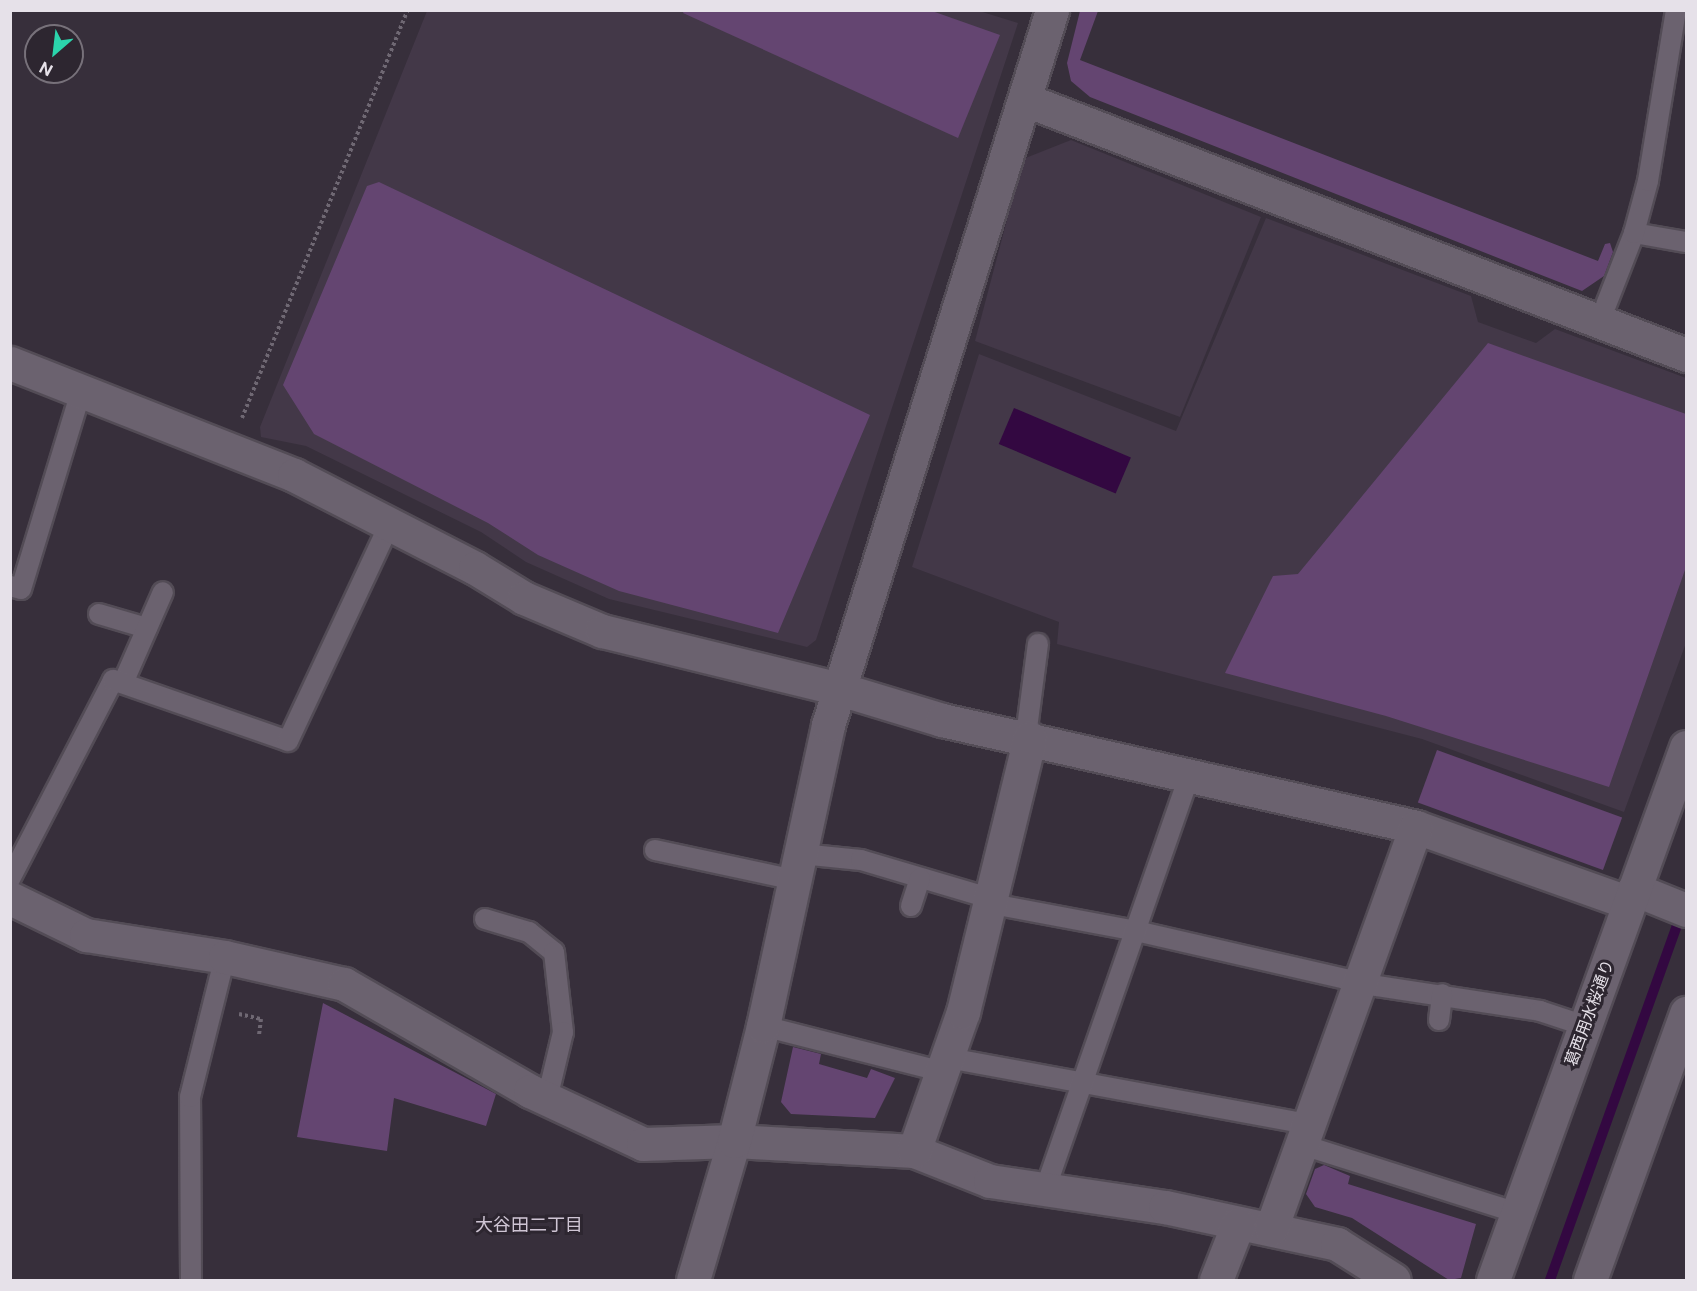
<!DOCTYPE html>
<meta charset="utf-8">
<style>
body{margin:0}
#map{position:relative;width:1697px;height:1291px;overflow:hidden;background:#372f3b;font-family:"Public Sans","Noto Sans JP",sans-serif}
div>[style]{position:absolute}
.built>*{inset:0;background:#433848}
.green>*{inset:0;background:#644571;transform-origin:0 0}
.water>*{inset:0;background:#330841;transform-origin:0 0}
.stream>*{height:10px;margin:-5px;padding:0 5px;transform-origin:5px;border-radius:5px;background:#330841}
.path>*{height:4px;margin-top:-2px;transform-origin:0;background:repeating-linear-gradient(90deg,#6f6873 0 3px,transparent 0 6px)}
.roads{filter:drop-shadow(2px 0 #534c56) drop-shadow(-2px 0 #534c56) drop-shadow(0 2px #534c56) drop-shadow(0 -2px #534c56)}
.service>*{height:20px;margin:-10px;padding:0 10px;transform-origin:10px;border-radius:10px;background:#6b626f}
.minor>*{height:33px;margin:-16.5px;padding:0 16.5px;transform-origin:16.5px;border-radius:16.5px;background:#6b626f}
.tertiary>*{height:33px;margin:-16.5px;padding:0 16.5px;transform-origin:16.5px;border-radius:16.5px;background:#6b626f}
span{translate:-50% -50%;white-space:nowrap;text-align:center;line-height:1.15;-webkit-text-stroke:6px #2d2630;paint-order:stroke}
.street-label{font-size:16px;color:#e6e1e9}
.neighbourhood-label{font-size:18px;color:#cfc5d4}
.frame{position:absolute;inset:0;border:12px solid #e6e1e9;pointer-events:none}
.north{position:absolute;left:24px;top:24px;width:60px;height:60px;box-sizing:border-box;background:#2d2630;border:2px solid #77717a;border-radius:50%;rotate:208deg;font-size:16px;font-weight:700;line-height:24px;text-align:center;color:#e6e1e9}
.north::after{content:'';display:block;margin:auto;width:21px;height:27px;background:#2bd5ac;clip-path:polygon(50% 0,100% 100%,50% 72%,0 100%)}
</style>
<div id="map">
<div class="built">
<i style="clip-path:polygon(976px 10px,1018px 23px,816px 640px,807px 647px,609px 599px,526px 562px,481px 532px,306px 446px,261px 437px,260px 427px,427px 11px)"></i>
<i style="clip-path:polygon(1071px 140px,1261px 217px,1180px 417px,975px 341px,1023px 159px)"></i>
<i style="clip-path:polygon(1266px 218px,1471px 296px,1478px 322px,1536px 343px,1555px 329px,1686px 378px,1686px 643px,1624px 812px,1422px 739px,1057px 644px,1059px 622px,912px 567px,979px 354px,1176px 431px)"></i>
</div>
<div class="green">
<i style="clip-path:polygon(684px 11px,932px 11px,1000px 35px,958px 138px,683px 13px)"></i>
<i style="clip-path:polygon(1080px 11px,1098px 11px,1080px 60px,1598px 261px,1605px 244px,1610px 243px,1613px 252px,1604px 276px,1582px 291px,1090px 97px,1071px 81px,1067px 63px)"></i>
<i style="clip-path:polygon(379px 182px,870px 415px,778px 633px,619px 591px,538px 555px,488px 523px,314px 434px,283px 385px,367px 186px)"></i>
<i style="clip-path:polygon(1488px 343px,1686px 414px,1686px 567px,1609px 787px,1386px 716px,1225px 673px,1273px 576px,1298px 574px)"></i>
<i style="left:1437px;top:750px;width:197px;height:56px;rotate:20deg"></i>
<i style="clip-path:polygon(323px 1003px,496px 1094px,486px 1126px,394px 1098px,387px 1151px,297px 1137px)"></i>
<i style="clip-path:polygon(793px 1047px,821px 1054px,819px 1064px,867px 1078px,871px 1069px,895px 1078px,875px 1118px,791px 1114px,781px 1102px)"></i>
<i style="clip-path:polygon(1324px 1165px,1350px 1176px,1348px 1184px,1476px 1224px,1461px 1278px,1449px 1280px,1352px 1218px,1315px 1207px,1306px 1194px,1315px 1169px)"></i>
</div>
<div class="water">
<i style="left:1014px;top:408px;width:127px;height:39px;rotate:23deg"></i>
</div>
<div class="stream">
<i style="left:1550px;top:1280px;width:392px;rotate:-70.3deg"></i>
</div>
<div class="path">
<i style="left:242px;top:418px;width:440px;rotate:-67.9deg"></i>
<i style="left:239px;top:1014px;width:23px;rotate:13deg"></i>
<i style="left:261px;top:1019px;width:16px;rotate:97deg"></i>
</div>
<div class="roads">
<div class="service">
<i style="left:1634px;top:233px;width:53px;rotate:9.8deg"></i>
<i style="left:1606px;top:305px;width:77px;rotate:-68.7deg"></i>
<i style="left:1634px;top:233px;width:54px;rotate:-74.9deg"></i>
<i style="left:1648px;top:181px;width:173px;rotate:-80.7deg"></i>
<i style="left:10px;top:586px;width:11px;rotate:15deg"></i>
<i style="left:21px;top:589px;width:207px;rotate:-73.1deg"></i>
<i style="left:99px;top:614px;width:50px;rotate:16.3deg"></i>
<i style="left:123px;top:683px;width:99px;rotate:-66.3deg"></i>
<i style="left:1026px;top:736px;width:93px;rotate:-82.6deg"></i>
<i style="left:655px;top:850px;width:143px;rotate:12.1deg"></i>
<i style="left:801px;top:854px;width:60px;rotate:5.7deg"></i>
<i style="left:861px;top:860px;width:134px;rotate:16.5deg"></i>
<i style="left:10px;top:879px;width:224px;rotate:-62.6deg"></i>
<i style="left:113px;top:680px;width:185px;rotate:19.2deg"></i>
<i style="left:288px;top:741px;width:241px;rotate:-64.9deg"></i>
<i style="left:987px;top:903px;width:152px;rotate:10.6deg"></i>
<i style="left:1136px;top:931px;width:247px;rotate:12.9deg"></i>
<i style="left:1377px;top:986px;width:165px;rotate:8.7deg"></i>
<i style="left:1540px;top:1011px;width:47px;rotate:18.4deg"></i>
<i style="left:911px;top:906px;width:29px;rotate:-72deg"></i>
<i style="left:485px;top:919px;width:46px;rotate:16.5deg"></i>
<i style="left:529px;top:932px;width:32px;rotate:39deg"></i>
<i style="left:554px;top:952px;width:81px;rotate:83.6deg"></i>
<i style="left:563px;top:1032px;width:69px;rotate:103.4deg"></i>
<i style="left:1439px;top:1020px;width:26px;rotate:-83deg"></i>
<i style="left:763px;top:1026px;width:186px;rotate:14.3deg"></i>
<i style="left:948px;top:1058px;width:367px;rotate:10.4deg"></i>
<i style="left:1303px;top:1145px;width:225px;rotate:17.6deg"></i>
<i style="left:1046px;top:1187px;width:438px;rotate:-70.8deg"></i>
<i style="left:191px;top:1280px;width:183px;rotate:-90.3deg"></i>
<i style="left:190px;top:1097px;width:144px;rotate:-76deg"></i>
</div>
<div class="minor">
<i style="left:10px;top:363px;width:305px;rotate:21.5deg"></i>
<i style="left:294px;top:475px;width:203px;rotate:27.2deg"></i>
<i style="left:475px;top:568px;width:57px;rotate:31.5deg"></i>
<i style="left:524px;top:598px;width:85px;rotate:22.9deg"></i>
<i style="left:602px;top:631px;width:245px;rotate:13.7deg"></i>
<i style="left:840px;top:689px;width:107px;rotate:16.9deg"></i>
<i style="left:942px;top:720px;width:486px;rotate:12.7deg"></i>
<i style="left:1416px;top:827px;width:226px;rotate:19.6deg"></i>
<i style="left:10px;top:898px;width:85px;rotate:26deg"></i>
<i style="left:86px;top:935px;width:141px;rotate:9deg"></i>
<i style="left:225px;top:957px;width:122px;rotate:12.8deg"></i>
<i style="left:344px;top:984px;width:215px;rotate:29.9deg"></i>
<i style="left:530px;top:1091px;width:125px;rotate:25.1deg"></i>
<i style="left:643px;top:1144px;width:91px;rotate:-1.9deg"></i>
<i style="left:734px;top:1141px;width:180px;rotate:3.2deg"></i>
<i style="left:914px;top:1151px;width:82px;rotate:21.5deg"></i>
<i style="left:990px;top:1181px;width:177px;rotate:8.5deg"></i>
<i style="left:1165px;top:1207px;width:176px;rotate:12.1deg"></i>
<i style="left:1337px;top:1244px;width:67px;rotate:32.3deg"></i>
<i style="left:914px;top:1151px;width:147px;rotate:-70.6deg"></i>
<i style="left:963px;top:1012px;width:282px;rotate:-76.3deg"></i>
<i style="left:1271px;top:1229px;width:427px;rotate:-70.2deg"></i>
<i style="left:693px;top:1280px;width:145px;rotate:-73.6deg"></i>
<i style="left:1216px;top:1280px;width:60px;rotate:-68.6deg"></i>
<i style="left:1590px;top:1280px;width:284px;rotate:-70.2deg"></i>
</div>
<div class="tertiary">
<i style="left:1026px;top:100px;width:708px;rotate:21.12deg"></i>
<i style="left:1634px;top:889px;width:56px;rotate:22deg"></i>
<i style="left:734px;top:1141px;width:119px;rotate:-75.8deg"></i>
<i style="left:763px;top:1026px;width:308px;rotate:-77.8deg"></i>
<i style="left:828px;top:725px;width:749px;rotate:-72.6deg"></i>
<i style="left:1493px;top:1280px;width:567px;rotate:-70.09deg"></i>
</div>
</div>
<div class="street-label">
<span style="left:1590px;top:1013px;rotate:-70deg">葛西用水桜通り</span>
</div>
<div class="neighbourhood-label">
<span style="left:529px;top:1225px">大谷田二丁目</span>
</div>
<div class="frame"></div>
<div class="north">N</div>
</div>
